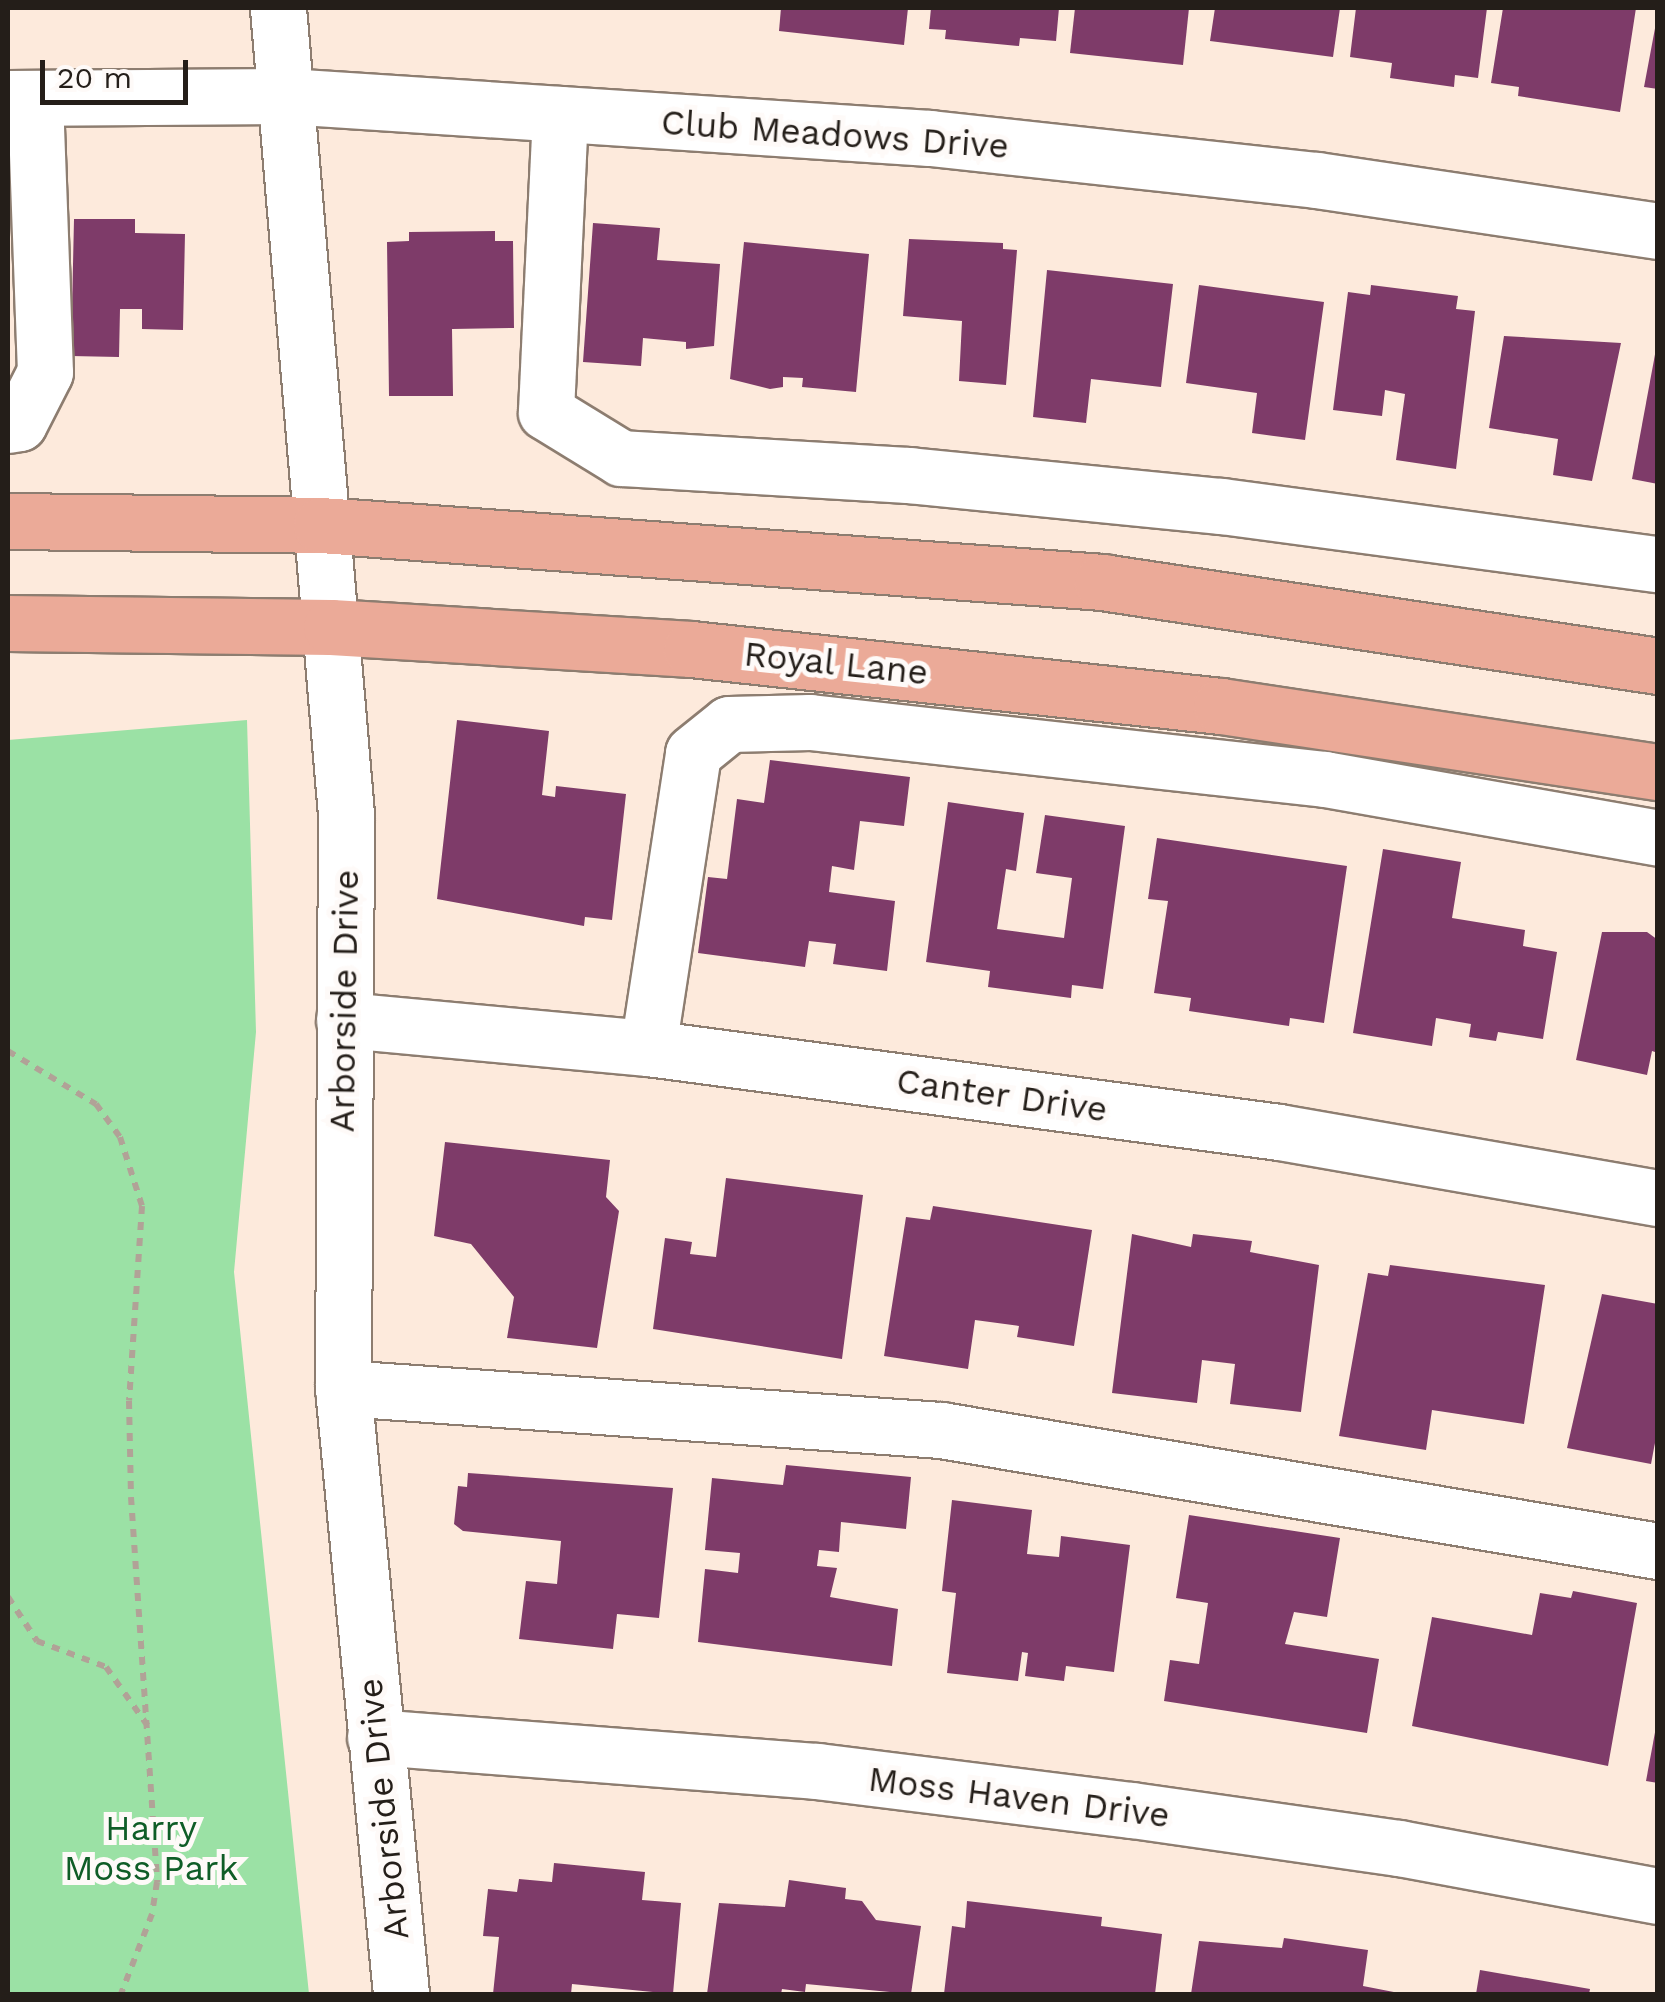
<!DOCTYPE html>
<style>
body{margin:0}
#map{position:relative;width:1665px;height:2002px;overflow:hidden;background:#fdeadc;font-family:"Work Sans",sans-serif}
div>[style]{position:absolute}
.green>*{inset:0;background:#9be1a5}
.building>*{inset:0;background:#7e3b69}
.path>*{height:6px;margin-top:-3px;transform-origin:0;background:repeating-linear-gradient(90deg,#b1a297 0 8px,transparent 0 16px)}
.roads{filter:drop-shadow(2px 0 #8d7d70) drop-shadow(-2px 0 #8d7d70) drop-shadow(0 2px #8d7d70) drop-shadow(0 -2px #8d7d70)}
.minor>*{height:55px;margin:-27.5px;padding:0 27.5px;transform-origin:27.5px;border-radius:27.5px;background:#fff}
.major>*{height:55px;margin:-27.5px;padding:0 27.5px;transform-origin:27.5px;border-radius:27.5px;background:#ebaa98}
span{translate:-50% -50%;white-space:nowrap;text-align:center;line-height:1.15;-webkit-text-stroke:10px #fefaf8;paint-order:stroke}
.street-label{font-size:35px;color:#241e19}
.park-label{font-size:35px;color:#0f5d27}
.frame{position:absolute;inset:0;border:10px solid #241e19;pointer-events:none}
.scale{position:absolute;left:40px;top:60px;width:148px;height:45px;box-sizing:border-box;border:5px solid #241e19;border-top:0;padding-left:12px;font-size:30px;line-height:35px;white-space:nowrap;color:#241e19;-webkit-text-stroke:8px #fefaf8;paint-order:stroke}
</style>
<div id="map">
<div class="green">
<i style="clip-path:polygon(247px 720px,256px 1032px,234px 1272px,309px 1994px,8px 1994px,8px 740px)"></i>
</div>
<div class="building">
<i style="clip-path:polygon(781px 8px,908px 8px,904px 45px,779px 31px)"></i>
<i style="clip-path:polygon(931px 8px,1059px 8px,1056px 41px,1020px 38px,1019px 46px,945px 39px,946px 30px,929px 29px)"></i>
<i style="clip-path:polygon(1075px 8px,1189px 8px,1183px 65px,1070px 53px)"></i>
<i style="clip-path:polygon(1215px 8px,1340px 8px,1333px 57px,1210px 41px)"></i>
<i style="clip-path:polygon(1356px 8px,1487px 8px,1478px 78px,1455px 75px,1454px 87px,1390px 78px,1392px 63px,1350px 57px)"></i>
<i style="clip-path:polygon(1503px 8px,1636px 8px,1620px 112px,1518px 96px,1519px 87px,1491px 83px)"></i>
<i style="clip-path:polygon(1656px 23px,1658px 23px,1658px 89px,1644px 87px)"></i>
<i style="clip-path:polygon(74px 219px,135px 219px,135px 233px,185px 234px,183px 330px,142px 329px,142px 309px,120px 309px,119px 357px,71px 356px)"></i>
<i style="clip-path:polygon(593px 223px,660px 228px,657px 260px,720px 264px,714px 346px,686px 349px,686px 342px,643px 338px,641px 366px,583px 362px)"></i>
<i style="clip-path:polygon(495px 231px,495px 241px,513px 241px,514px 328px,452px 329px,453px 396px,389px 396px,387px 242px,409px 241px,409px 232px)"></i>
<i style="clip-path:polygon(909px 239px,1003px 243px,1003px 249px,1017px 250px,1006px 385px,959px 381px,962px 321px,903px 316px)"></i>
<i style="clip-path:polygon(744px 242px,869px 254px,856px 392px,802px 387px,803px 378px,783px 377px,783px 387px,770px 389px,730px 379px)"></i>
<i style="clip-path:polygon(1047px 270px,1173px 284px,1161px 387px,1091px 379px,1086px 423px,1033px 417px)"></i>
<i style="clip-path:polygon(1199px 285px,1324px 302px,1305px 440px,1252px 433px,1257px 393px,1186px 383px)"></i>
<i style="clip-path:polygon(1371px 285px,1458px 296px,1456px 309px,1475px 311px,1456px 469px,1396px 460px,1405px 394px,1385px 390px,1382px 416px,1333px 410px,1348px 292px,1370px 295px)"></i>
<i style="clip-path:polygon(1504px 336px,1621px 343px,1592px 481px,1553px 475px,1558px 439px,1489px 428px)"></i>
<i style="clip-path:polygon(1656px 349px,1658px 349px,1658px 484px,1632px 479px)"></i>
<i style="clip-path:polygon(457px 720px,549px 731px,542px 795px,555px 797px,556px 786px,626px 794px,612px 920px,585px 917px,584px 926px,437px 899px)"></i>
<i style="clip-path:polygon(770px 760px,910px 777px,904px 826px,860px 821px,854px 870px,832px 866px,829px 892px,895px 901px,887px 971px,833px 964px,836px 944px,809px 941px,805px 967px,698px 953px,708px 877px,727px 879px,737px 799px,764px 803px)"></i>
<i style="clip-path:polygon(948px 802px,1024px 813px,1016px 871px,1006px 869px,997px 929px,1064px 938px,1072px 878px,1036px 873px,1045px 815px,1125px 826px,1103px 989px,1072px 985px,1071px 998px,988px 987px,990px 971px,926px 962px)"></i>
<i style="clip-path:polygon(1157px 838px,1347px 866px,1324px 1023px,1290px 1018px,1289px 1026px,1189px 1011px,1191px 998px,1154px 993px,1168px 901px,1148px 899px)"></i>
<i style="clip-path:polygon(1383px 849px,1461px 862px,1452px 918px,1525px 930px,1523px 946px,1557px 952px,1543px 1039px,1498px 1032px,1496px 1041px,1469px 1037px,1471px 1024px,1436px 1018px,1432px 1046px,1353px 1033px)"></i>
<i style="clip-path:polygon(1602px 932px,1647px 932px,1658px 940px,1658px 1053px,1652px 1051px,1647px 1075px,1576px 1060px)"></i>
<i style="clip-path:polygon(445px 1142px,610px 1160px,606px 1197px,619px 1211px,597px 1348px,507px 1338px,514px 1297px,471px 1244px,434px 1236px)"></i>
<i style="clip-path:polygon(726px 1178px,863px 1195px,842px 1359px,653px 1329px,665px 1238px,692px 1242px,690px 1254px,716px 1257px)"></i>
<i style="clip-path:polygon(933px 1206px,1092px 1230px,1074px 1346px,1017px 1337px,1019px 1326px,975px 1320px,968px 1369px,884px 1356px,906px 1217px,930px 1220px)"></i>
<i style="clip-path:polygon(1132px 1234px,1191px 1247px,1193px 1234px,1252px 1241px,1250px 1252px,1319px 1265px,1301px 1412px,1230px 1404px,1235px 1364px,1202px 1360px,1197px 1403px,1112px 1393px)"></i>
<i style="clip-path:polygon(1390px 1265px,1545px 1285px,1524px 1424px,1432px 1410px,1426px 1450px,1339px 1436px,1368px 1273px,1388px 1276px)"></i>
<i style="clip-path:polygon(1602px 1294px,1658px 1304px,1658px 1427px,1651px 1464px,1567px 1448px)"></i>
<i style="clip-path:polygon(786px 1465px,911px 1477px,906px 1529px,841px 1522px,839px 1552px,819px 1550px,817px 1566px,837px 1568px,830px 1597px,898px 1609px,892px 1666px,698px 1642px,705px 1569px,738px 1573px,740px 1553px,705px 1550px,712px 1478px,783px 1485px)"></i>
<i style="clip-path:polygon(468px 1473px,673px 1488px,659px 1618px,617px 1614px,613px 1649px,519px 1639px,526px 1581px,557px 1584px,561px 1541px,463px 1531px,454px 1524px,458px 1486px,467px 1487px)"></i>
<i style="clip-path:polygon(952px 1500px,1032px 1510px,1027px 1554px,1059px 1557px,1061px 1536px,1130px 1545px,1114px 1672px,1066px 1666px,1064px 1681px,1025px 1676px,1028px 1653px,1022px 1652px,1018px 1681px,947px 1673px,956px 1593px,942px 1591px)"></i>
<i style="clip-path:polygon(1189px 1515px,1340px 1538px,1327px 1617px,1294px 1612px,1285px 1644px,1379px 1659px,1367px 1733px,1164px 1701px,1170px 1660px,1199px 1664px,1208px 1603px,1176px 1598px)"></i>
<i style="clip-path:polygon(1573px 1591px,1637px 1603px,1608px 1766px,1412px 1726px,1432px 1617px,1532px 1635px,1540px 1593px,1571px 1598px)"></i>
<i style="clip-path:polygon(1656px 1727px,1658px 1727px,1658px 1783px,1646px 1781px)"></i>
<i style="clip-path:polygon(554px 1863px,645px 1872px,642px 1900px,681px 1903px,673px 1994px,572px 1984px,571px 1994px,493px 1994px,499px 1937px,483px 1936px,488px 1889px,517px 1892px,519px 1879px,552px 1882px)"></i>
<i style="clip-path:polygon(789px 1880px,846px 1888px,845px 1899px,862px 1901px,876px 1920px,921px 1926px,911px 1994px,806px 1984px,805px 1992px,782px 1989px,781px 1994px,707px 1994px,719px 1903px,785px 1907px)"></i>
<i style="clip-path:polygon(967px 1901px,1102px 1917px,1101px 1926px,1162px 1934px,1155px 1994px,944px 1994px,952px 1926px,965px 1928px)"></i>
<i style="clip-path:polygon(1284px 1938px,1368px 1950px,1363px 1986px,1404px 1994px,1191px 1994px,1199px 1941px,1282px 1948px)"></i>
<i style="clip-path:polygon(1480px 1970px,1590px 1989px,1589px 1994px,1476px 1994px)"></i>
</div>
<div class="path">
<i style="left:8px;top:1051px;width:103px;rotate:31.1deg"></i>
<i style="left:96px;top:1104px;width:41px;rotate:54deg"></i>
<i style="left:120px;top:1137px;width:72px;rotate:72.3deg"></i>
<i style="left:142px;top:1206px;width:195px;rotate:93.8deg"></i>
<i style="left:129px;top:1401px;width:96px;rotate:88.8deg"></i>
<i style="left:131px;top:1497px;width:386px;rotate:86.1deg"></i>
<i style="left:157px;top:1882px;width:32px;rotate:99deg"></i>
<i style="left:152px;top:1914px;width:86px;rotate:111.2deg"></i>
<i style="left:8px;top:1597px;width:53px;rotate:56.6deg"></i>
<i style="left:37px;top:1641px;width:74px;rotate:20.6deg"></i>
<i style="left:106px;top:1667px;width:76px;rotate:54.6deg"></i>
</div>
<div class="roads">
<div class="minor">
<i style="left:278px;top:8px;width:810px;rotate:85.18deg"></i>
<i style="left:346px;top:815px;width:573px;rotate:90.3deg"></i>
<i style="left:343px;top:1388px;width:609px;rotate:84.53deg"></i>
<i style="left:8px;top:98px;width:278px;rotate:-0.4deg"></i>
<i style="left:286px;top:96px;width:645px;rotate:3.73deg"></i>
<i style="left:930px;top:138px;width:389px;rotate:6.2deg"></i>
<i style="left:1317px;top:180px;width:345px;rotate:8.5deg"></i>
<i style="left:560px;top:114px;width:298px;rotate:92.7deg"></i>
<i style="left:546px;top:412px;width:88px;rotate:31.5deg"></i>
<i style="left:621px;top:458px;width:289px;rotate:3.4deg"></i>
<i style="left:909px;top:475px;width:314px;rotate:5.7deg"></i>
<i style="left:1221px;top:506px;width:441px;rotate:7.6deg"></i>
<i style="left:8px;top:425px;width:11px;rotate:-10deg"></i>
<i style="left:19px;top:423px;width:57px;rotate:-63deg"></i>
<i style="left:45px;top:372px;width:274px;rotate:-92.1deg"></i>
<i style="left:344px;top:1020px;width:305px;rotate:5.3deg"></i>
<i style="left:648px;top:1048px;width:637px;rotate:7.58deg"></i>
<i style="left:1279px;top:1132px;width:385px;rotate:9.9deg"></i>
<i style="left:648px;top:1048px;width:298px;rotate:-81.3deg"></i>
<i style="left:693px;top:753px;width:46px;rotate:-38.9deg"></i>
<i style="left:729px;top:724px;width:81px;rotate:-1.4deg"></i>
<i style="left:810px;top:722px;width:518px;rotate:6.32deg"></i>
<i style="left:1325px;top:779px;width:338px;rotate:10deg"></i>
<i style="left:343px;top:1388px;width:599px;rotate:4.02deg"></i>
<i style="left:941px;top:1430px;width:727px;rotate:9.58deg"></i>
<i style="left:375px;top:1737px;width:443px;rotate:4.4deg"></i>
<i style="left:817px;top:1771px;width:317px;rotate:7.1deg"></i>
<i style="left:1132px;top:1810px;width:270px;rotate:8.1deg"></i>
<i style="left:1399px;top:1848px;width:263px;rotate:10.5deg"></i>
</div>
<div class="major">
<i style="left:8px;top:521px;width:313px;rotate:0.7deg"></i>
<i style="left:321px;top:525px;width:783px;rotate:4.17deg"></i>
<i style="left:1102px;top:582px;width:562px;rotate:8.59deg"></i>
<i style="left:8px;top:623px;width:323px;rotate:0.7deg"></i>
<i style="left:331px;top:627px;width:361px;rotate:3.5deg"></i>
<i style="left:691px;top:649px;width:533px;rotate:6.14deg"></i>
<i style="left:1221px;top:706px;width:442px;rotate:8.6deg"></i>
</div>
</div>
<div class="street-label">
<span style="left:835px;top:134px;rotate:4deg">Club Meadows Drive</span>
<span style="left:836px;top:663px;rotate:6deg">Royal Lane</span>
<span style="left:344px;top:1001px;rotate:-89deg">Arborside Drive</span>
<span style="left:1002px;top:1095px;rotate:8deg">Canter Drive</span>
<span style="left:1019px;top:1797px;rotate:7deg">Moss Haven Drive</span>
<span style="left:383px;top:1809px;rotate:-96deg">Arborside Drive</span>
</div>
<div class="park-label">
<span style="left:151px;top:1848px">Harry<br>Moss Park</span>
</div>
<div class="frame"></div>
<div class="scale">20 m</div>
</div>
